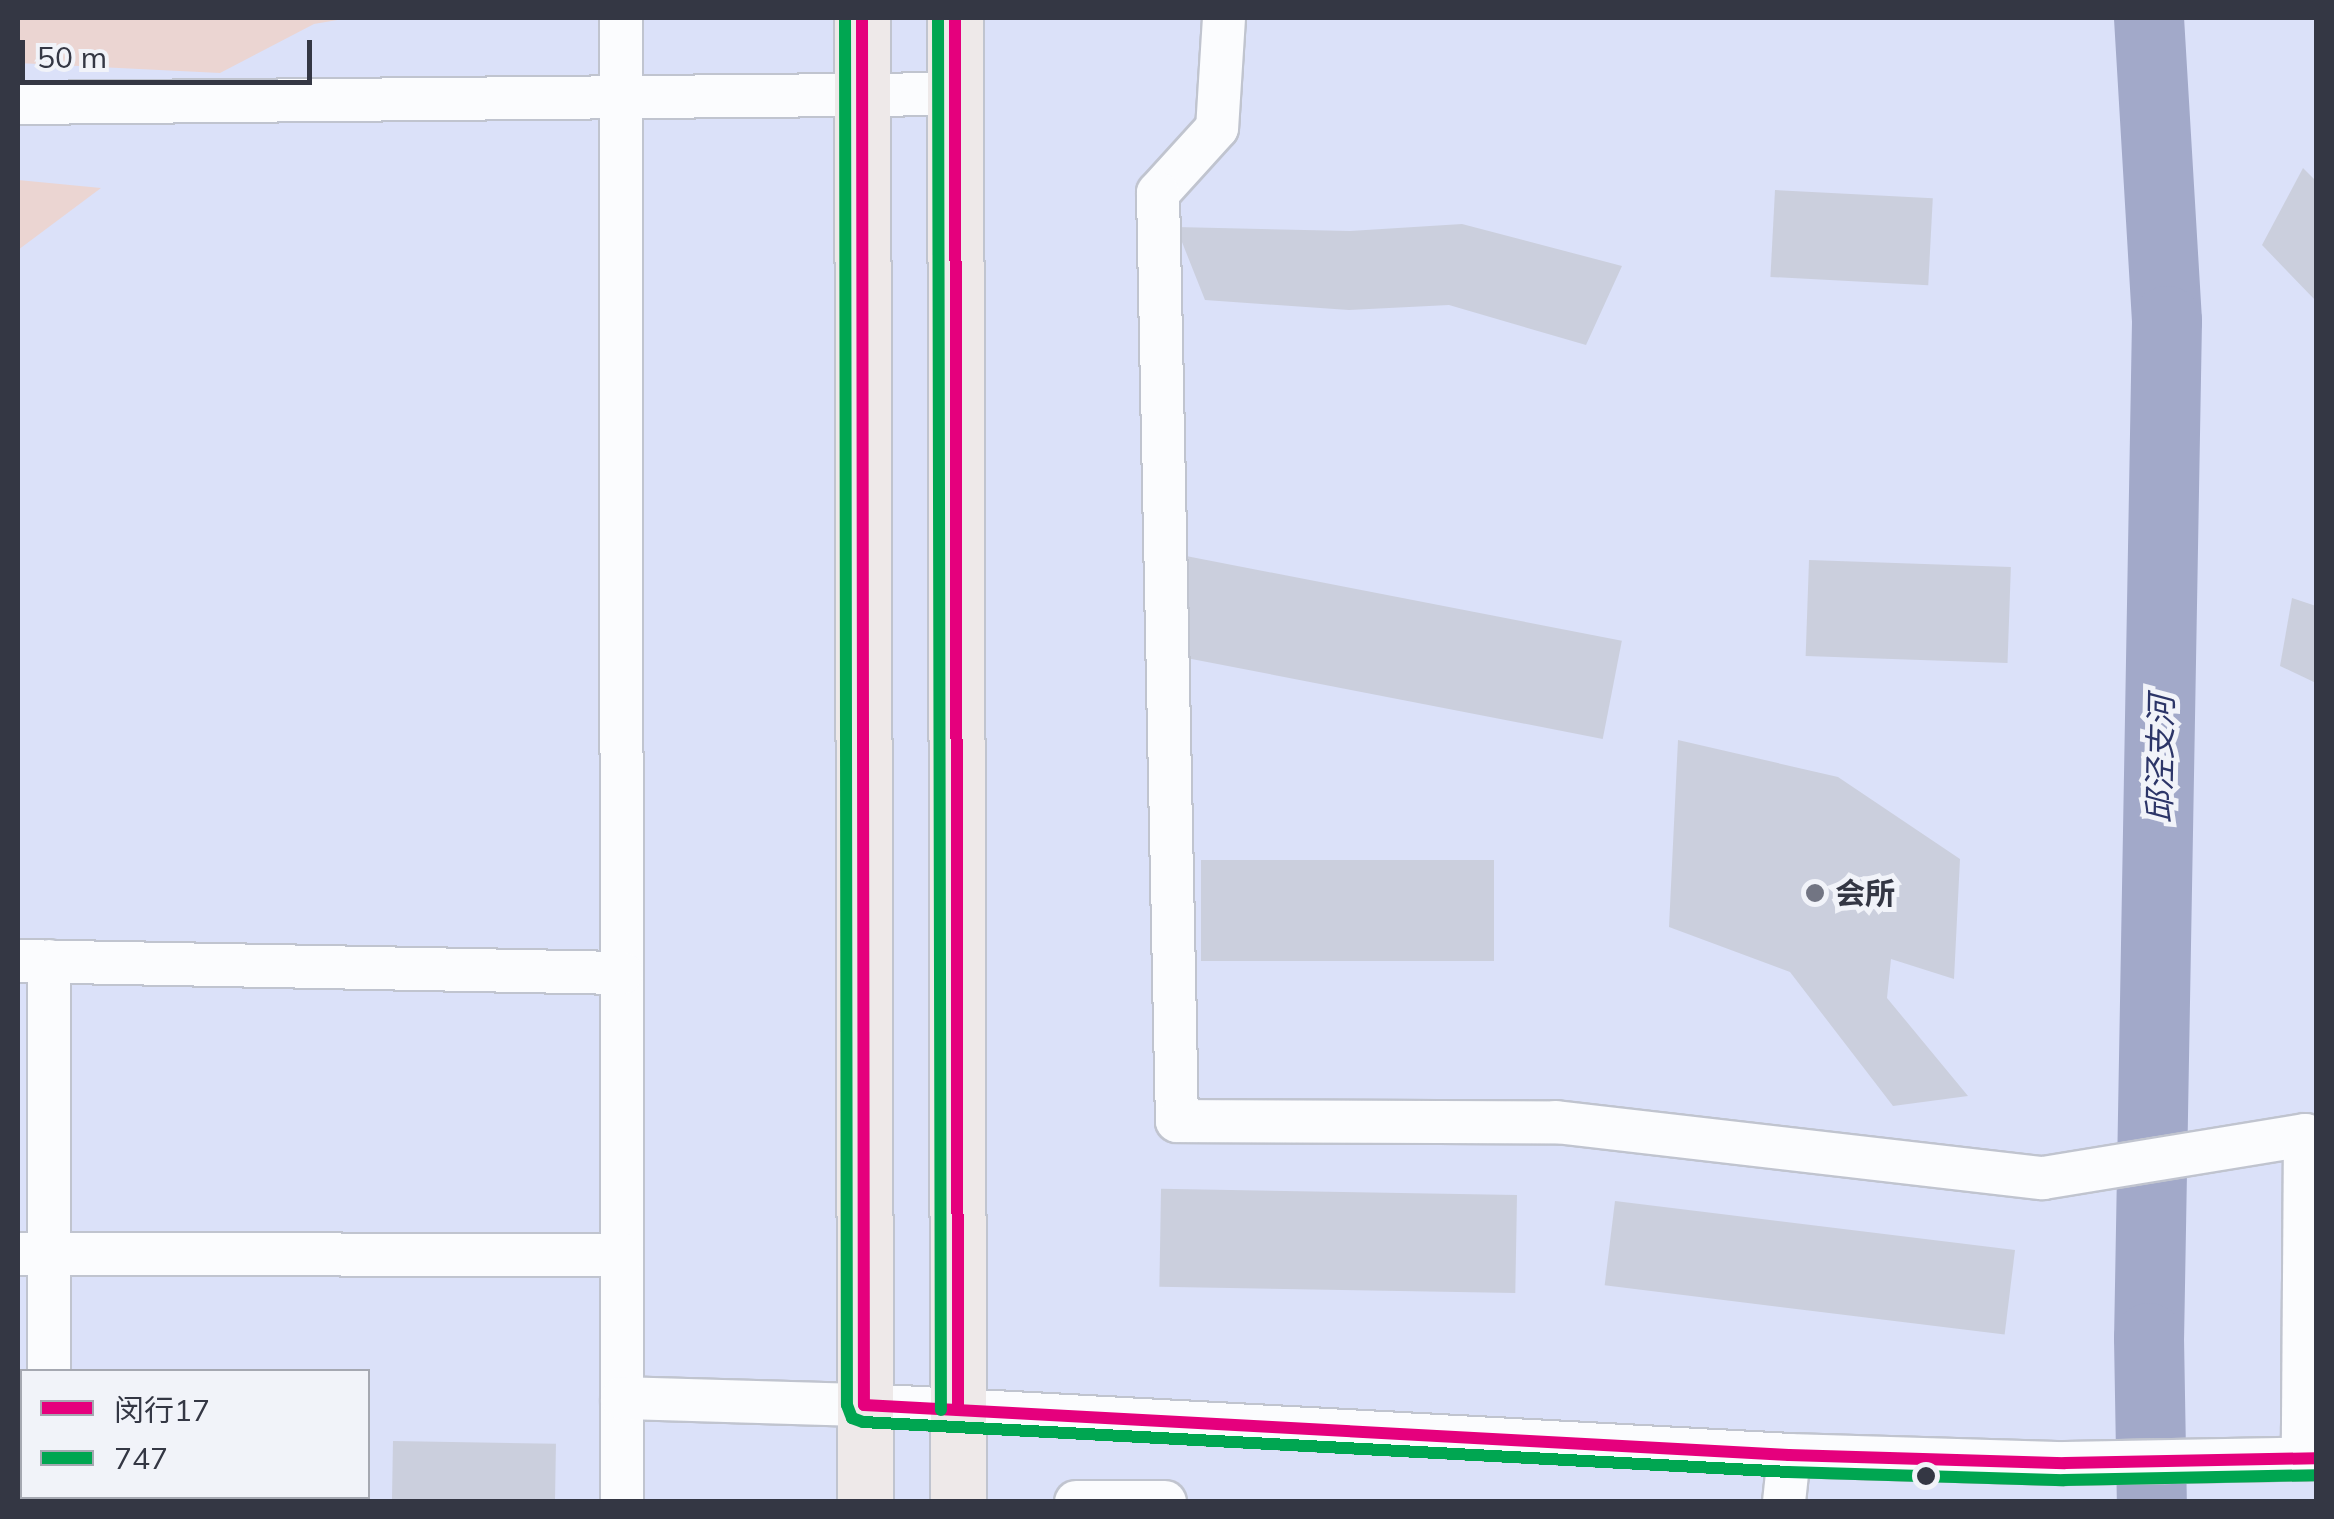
<!DOCTYPE html>
<meta charset="utf-8">
<style>
body{margin:0}
#map{position:relative;width:2334px;height:1519px;overflow:hidden;background:#e5e9f7;font-family:Mulish,"Noto Sans SC",sans-serif}
div>[style]{position:absolute}
.built>*{inset:0;background:#dbe1f9}
.green>*{inset:0;background:#ebd5d2}
.river>*{height:70px;margin:-35px;padding:0 35px;transform-origin:35px;border-radius:35px;background:#a2a9c9}
.building>*{inset:0;background:#cbcfdd;transform-origin:0 0}
.roads{filter:drop-shadow(2px 0 #c0c4cf) drop-shadow(-2px 0 #c0c4cf) drop-shadow(0 2px #c0c4cf) drop-shadow(0 -2px #c0c4cf)}
.minor>*{height:42px;margin:-21px;padding:0 21px;transform-origin:21px;border-radius:21px;background:#fbfcfe}
.major>*{height:55px;margin:-27.5px;padding:0 27.5px;transform-origin:27.5px;border-radius:27.5px;background:#eee9e9}
.bus-1>*{height:12px;margin:-6px;padding:0 6px;transform-origin:6px;border-radius:6px;background:#e5007d}
.bus-2>*{height:12px;margin:-6px;padding:0 6px;transform-origin:6px;border-radius:6px;background:#00a651}
.dots>*{width:28px;height:28px;translate:-50% -50%;box-sizing:border-box;border:5px solid #f1f3f9;border-radius:50%}
span{translate:-50% -50%;white-space:nowrap;text-align:center;line-height:1.15;-webkit-text-stroke:10px #f1f3f9;paint-order:stroke}
.poi-label{font-size:30px;color:#343744;font-weight:700}
.left{translate:0 -50%;text-align:left}
.water-label{font-size:32px;color:#2c3568;font-style:italic}
.frame{position:absolute;inset:0;border:20px solid #343744;pointer-events:none}
.legend{position:absolute;left:20px;top:1369px;width:350px;height:130px;box-sizing:border-box;background:#f1f3f9;border:2px solid #a5a8b1;margin:0;padding:12px 18px;list-style:none;font-size:30px;color:#343744}
.legend li{display:flex;align-items:center;gap:20px;height:50px}
.legend b{width:50px;border:2px solid #a5a8b1}
.scale{position:absolute;left:20px;top:40px;width:292px;height:45px;box-sizing:border-box;border:5px solid #343744;border-top:0;padding-left:12px;font-size:30px;line-height:35px;white-space:nowrap;color:#343744;-webkit-text-stroke:8px #f1f3f9;paint-order:stroke}
</style>
<div id="map">
<div class="built">
<i style="clip-path:polygon(evenodd,18px 18px,2316px 18px,2316px 1501px,18px 1501px,18px 18px,22px 1372px,368px 1372px,368px 1496px,22px 1496px,22px 1372px)"></i>
</div>
<div class="green">
<i style="clip-path:polygon(18px 18px,349px 18px,314px 24px,220px 73px,18px 63px)"></i>
<i style="clip-path:polygon(18px 180px,101px 188px,18px 250px)"></i>
</div>
<div class="river">
<i style="left:2149px;top:18px;width:304px;rotate:86.6deg"></i>
<i style="left:2167px;top:321px;width:1017px;rotate:91.01deg"></i>
<i style="left:2149px;top:1338px;width:164px;rotate:89deg"></i>
</div>
<div class="building">
<i style="clip-path:polygon(2303px 168px,2316px 181px,2316px 301px,2262px 245px)"></i>
<i style="left:1775px;top:190px;width:158px;height:87px;rotate:3deg"></i>
<i style="clip-path:polygon(1462px 224px,1622px 266px,1586px 345px,1449px 305px,1349px 310px,1205px 300px,1176px 227px,1350px 231px)"></i>
<i style="left:1186px;top:556px;width:444px;height:100px;rotate:11deg"></i>
<i style="left:1809px;top:560px;width:202px;height:96px;rotate:2deg"></i>
<i style="clip-path:polygon(2292px 598px,2316px 606px,2316px 683px,2280px 666px)"></i>
<i style="clip-path:polygon(1678px 740px,1838px 777px,1960px 859px,1954px 979px,1891px 959px,1887px 998px,1968px 1096px,1893px 1106px,1790px 972px,1669px 927px)"></i>
<i style="left:1201px;top:860px;width:293px;height:101px"></i>
<i style="left:1517px;top:1195px;width:98px;height:356px;rotate:91deg"></i>
<i style="left:1615px;top:1201px;width:403px;height:85px;rotate:7deg"></i>
<i style="left:393px;top:1441px;width:163px;height:61px;rotate:1deg"></i>
</div>
<div class="roads">
<div class="minor">
<i style="left:621px;top:18px;width:1484px;rotate:89.96deg"></i>
<i style="left:1224px;top:18px;width:110px;rotate:93.6deg"></i>
<i style="left:1217px;top:128px;width:88px;rotate:132.2deg"></i>
<i style="left:1158px;top:193px;width:928px;rotate:88.83deg"></i>
<i style="left:1177px;top:1121px;width:379px;rotate:0.2deg"></i>
<i style="left:1556px;top:1122px;width:490px;rotate:6.6deg"></i>
<i style="left:2043px;top:1178px;width:266px;rotate:-9.3deg"></i>
<i style="left:2305px;top:1135px;width:324px;rotate:90.4deg"></i>
<i style="left:18px;top:103px;width:937px;rotate:-0.55deg"></i>
<i style="left:18px;top:961px;width:604px;rotate:1.14deg"></i>
<i style="left:49px;top:961px;width:411px;rotate:90deg"></i>
<i style="left:18px;top:1254px;width:604px;rotate:0.09deg"></i>
<i style="left:622px;top:1398px;width:242px;rotate:1.7deg"></i>
<i style="left:864px;top:1405px;width:926px;rotate:3.09deg"></i>
<i style="left:1789px;top:1455px;width:276px;rotate:1.7deg"></i>
<i style="left:2065px;top:1463px;width:251px;rotate:-1.1deg"></i>
<i style="left:50px;top:1496px;width:6px;rotate:90deg"></i>
<i style="left:1076px;top:1502px;width:89px"></i>
<i style="left:1784px;top:1502px;width:47px;rotate:-83.9deg"></i>
</div>
<div class="major">
<i style="left:862px;top:18px;width:1484px;rotate:89.88deg"></i>
<i style="left:955px;top:18px;width:1484px;rotate:89.88deg"></i>
</div>
</div>
<div class="bus-1">
<i style="left:862px;top:18px;width:1387px;rotate:89.92deg"></i>
<i style="left:864px;top:1405px;width:926px;rotate:3.09deg"></i>
<i style="left:1789px;top:1455px;width:276px;rotate:1.7deg"></i>
<i style="left:2065px;top:1463px;width:251px;rotate:-1.1deg"></i>
<i style="left:955px;top:18px;width:1392px;rotate:89.88deg"></i>
</div>
<div class="bus-2">
<i style="left:845px;top:18px;width:1387px;rotate:89.92deg"></i>
<i style="left:847px;top:1405px;width:14px;rotate:69deg"></i>
<i style="left:852px;top:1418px;width:12px;rotate:20deg"></i>
<i style="left:863px;top:1422px;width:926px;rotate:3.09deg"></i>
<i style="left:1788px;top:1472px;width:276px;rotate:1.7deg"></i>
<i style="left:2064px;top:1480px;width:252px;rotate:-1.1deg"></i>
<i style="left:938px;top:18px;width:1392px;rotate:89.88deg"></i>
</div>
<div class="dots">
<i style="left:1815px;top:893px;background:#727583"></i>
<i style="left:1926px;top:1476px;background:#343744"></i>
</div>
<div class="poi-label">
<span class="left" style="left:1835px;top:893px">会所</span>
</div>
<div class="water-label">
<span style="left:2160px;top:759px;rotate:-89deg">邱泾支河</span>
</div>
<div class="frame"></div>
<ul class="legend">
<li><b style="height:12px;background:#e5007d"></b>闵行17</li>
<li><b style="height:12px;background:#00a651"></b>747</li>
</ul>
<div class="scale">50 m</div>
</div>
